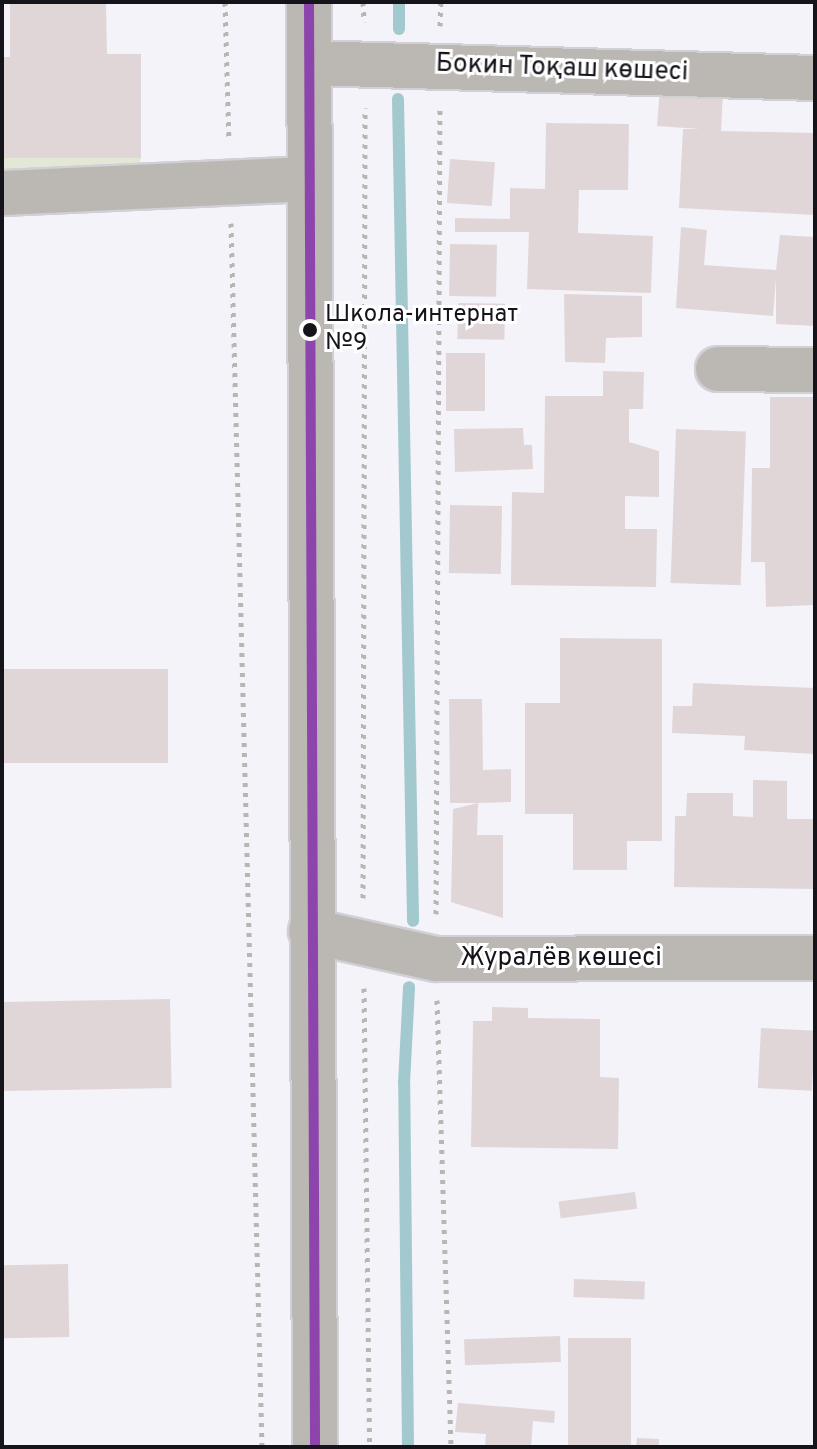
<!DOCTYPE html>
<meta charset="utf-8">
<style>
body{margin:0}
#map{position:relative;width:817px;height:1449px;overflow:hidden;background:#f4f3fa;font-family:Overpass,sans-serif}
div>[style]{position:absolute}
.green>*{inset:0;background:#e3e7d6}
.stream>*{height:12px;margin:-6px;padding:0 6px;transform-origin:6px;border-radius:6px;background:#a2c9cd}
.building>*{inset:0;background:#e0d6d7;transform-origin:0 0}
.path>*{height:5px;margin-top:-2.5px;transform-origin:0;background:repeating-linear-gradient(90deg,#b8b6b3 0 4px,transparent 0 10px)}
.roads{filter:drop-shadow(2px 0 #d1d0d5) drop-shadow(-2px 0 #d1d0d5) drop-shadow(0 2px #d1d0d5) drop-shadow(0 -2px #d1d0d5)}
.minor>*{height:44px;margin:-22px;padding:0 22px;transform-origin:22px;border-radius:22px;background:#bbb8b3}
.bus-1>*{height:10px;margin:-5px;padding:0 5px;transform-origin:5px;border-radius:5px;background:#8e44ad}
.dots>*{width:22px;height:22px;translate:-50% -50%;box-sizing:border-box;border:4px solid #fff;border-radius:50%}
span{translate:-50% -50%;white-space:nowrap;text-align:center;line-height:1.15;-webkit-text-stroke:6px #fff;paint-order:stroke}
.bus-label{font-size:24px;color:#16141b}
.left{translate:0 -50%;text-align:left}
.street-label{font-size:26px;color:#16141b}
.frame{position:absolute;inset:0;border:4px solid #16141b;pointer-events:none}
</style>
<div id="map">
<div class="green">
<i style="clip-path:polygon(2px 158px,141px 158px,135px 176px,2px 179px)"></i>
</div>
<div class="stream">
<i style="left:399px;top:2px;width:27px;rotate:90deg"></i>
<i style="left:398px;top:99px;width:822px;rotate:88.95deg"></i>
<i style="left:408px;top:1447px;width:364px;rotate:-90.6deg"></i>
<i style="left:404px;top:1083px;width:96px;rotate:-87deg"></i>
</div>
<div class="building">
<i style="clip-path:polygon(10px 2px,106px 2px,107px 54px,141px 54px,141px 158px,2px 158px,2px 57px,10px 57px)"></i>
<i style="clip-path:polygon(660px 88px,723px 93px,721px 131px,815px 133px,815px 215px,679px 208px,683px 129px,700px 129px,657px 126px)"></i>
<i style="clip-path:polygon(546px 123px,629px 124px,628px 190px,579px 190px,578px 233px,653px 236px,651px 293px,527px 289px,529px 232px,455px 232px,455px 218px,510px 219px,510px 188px,545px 189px)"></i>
<i style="left:450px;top:159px;width:45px;height:44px;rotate:4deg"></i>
<i style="clip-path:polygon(681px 227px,707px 230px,704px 265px,776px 270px,780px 235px,815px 237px,815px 326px,776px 324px,776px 278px,773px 316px,676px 308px)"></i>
<i style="left:450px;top:244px;width:47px;height:52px;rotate:1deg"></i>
<i style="clip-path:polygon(564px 294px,642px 296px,642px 337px,606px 338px,605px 363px,565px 362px)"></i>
<i style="left:458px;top:303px;width:47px;height:36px;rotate:1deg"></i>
<i style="left:446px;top:353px;width:39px;height:58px"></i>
<i style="clip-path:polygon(603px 371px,644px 372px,643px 409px,629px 409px,629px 442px,659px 451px,659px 497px,625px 496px,625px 529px,657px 529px,656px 587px,511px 585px,512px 492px,544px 493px,545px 396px,603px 396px)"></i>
<i style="clip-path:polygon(770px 397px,815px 397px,815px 605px,766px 607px,765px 562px,751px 562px,752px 468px,770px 468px)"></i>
<i style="clip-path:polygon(523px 428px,524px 445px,532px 445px,533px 469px,455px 472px,454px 429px)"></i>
<i style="left:676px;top:429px;width:70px;height:154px;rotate:2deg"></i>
<i style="left:450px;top:505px;width:52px;height:68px;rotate:1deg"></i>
<i style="clip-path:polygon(560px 638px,662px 639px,662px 841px,627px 841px,627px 870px,573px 870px,573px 814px,525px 814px,525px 703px,560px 703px)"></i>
<i style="left:2px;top:669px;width:166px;height:94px"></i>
<i style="clip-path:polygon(693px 683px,815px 688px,815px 754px,744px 750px,745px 736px,672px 733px,673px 706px,692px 706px)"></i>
<i style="clip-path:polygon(449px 699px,482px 699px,483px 770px,511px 769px,511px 802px,478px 803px,477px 835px,503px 835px,503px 918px,451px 902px,453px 809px,478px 803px,450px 803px)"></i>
<i style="clip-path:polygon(753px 780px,787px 781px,787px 819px,815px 819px,815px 889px,674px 887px,675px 816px,686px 816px,687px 793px,733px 793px,733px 816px,753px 817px)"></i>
<i style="left:170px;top:999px;width:89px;height:168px;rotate:89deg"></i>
<i style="clip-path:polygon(492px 1007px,528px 1008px,528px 1018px,600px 1019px,600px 1077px,619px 1078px,618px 1149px,471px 1147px,473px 1021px,492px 1021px)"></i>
<i style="left:761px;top:1028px;width:54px;height:60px;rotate:3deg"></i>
<i style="left:635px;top:1192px;width:17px;height:77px;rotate:83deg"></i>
<i style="left:68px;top:1264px;width:73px;height:66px;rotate:89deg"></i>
<i style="left:574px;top:1279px;width:71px;height:18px;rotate:2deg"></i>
<i style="left:560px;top:1336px;width:26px;height:96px;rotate:88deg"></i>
<i style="left:568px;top:1338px;width:63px;height:109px"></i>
<i style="clip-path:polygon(458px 1403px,555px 1411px,554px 1423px,533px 1421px,531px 1447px,485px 1447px,486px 1434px,455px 1432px)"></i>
<i style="clip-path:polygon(637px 1438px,659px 1439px,659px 1447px,636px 1447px)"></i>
</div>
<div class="path">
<i style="left:225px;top:2px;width:139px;rotate:88.4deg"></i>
<i style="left:363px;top:2px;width:20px;rotate:87deg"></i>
<i style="left:440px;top:26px;width:24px;rotate:-88deg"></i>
<i style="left:231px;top:223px;width:1224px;rotate:88.55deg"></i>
<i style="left:363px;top:898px;width:790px;rotate:-89.85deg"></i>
<i style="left:436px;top:914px;width:806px;rotate:-89.72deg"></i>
<i style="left:364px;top:988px;width:459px;rotate:89.3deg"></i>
<i style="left:437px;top:1000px;width:447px;rotate:88.2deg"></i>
</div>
<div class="roads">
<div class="minor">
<i style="left:309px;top:2px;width:1445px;rotate:89.76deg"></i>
<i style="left:309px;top:63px;width:506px;rotate:1.7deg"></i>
<i style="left:2px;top:193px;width:307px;rotate:-2.6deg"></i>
<i style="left:718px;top:369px;width:97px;rotate:0.6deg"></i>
<i style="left:311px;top:931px;width:128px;rotate:12.6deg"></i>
<i style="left:436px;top:959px;width:379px;rotate:-0.2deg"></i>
</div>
</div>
<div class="bus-1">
<i style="left:309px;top:2px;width:1445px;rotate:89.76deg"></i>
</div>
<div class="dots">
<i style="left:310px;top:330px;background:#16141b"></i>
</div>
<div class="bus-label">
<span class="left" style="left:325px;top:330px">Школа-интернат<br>№9</span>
</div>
<div class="street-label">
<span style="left:562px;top:69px;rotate:2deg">Бокин Тоқаш көшесі</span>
<span style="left:561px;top:959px">Журалёв көшесі</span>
</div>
<div class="frame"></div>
</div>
